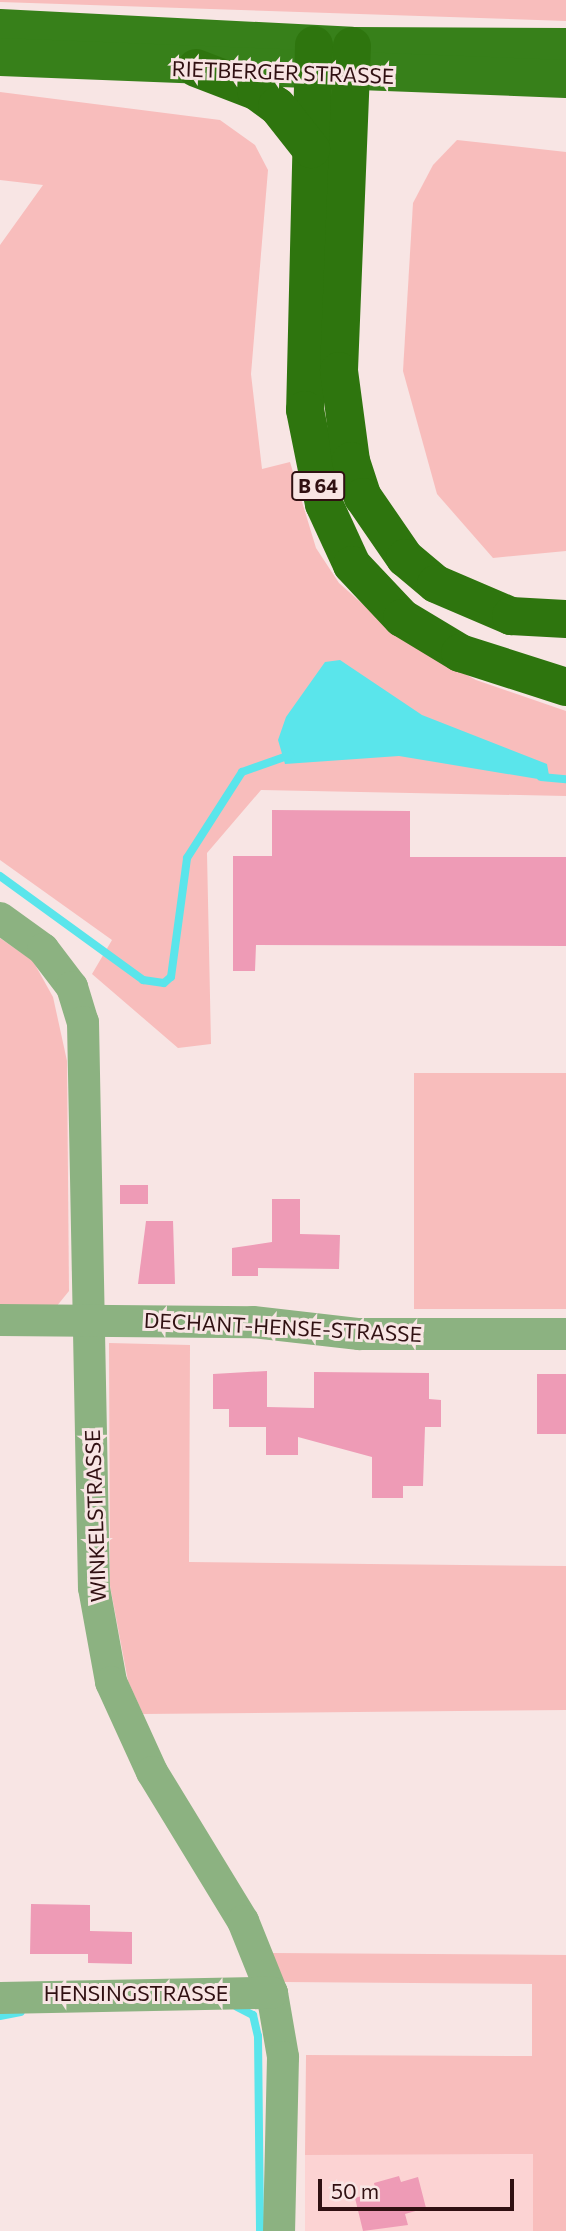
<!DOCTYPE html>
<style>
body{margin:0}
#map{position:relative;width:566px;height:2231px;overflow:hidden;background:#f8e5e4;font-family:Commissioner,sans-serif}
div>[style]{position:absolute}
.built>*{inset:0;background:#fcd3d3;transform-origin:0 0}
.green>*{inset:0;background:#f8bdbc;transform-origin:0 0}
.water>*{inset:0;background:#5ae5eb}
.stream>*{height:8px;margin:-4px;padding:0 4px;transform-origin:4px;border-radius:4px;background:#5ae5eb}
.building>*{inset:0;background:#ee9bb6;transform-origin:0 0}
.minor>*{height:32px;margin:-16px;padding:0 16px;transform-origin:16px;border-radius:16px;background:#8cb281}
.primary>*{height:38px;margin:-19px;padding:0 19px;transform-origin:19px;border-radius:19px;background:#37801a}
.trunk>*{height:38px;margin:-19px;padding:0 19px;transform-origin:19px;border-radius:19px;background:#2e750e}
span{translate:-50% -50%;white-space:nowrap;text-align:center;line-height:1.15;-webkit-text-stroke:6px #f8e5e4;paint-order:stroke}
.shield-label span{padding:2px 5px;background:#f8e5e4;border:2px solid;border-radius:5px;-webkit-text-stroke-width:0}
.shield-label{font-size:19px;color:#301012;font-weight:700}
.street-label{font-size:21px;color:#301012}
.scale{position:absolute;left:318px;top:2179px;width:196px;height:32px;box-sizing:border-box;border:4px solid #301012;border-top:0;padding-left:9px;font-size:21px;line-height:24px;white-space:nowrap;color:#301012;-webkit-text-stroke:5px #f8e5e4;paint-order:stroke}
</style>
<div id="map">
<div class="built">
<i style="left:533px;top:2154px;width:77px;height:228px;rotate:90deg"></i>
</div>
<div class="green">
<i style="clip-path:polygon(566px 0,566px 21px,0 2px,0 0)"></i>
<i style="clip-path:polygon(0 92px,220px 120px,255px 145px,268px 170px,251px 374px,262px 469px,290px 462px,316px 548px,339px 583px,403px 640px,476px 680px,566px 711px,566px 796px,261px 790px,207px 853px,211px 1044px,178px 1048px,92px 974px,112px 940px,0 860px,0 245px,43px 185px,0 180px)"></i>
<i style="clip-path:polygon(457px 140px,566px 152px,566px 551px,493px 558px,437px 494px,403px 371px,413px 203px,433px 165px)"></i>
<i style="clip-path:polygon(0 938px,33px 961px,53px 997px,67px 1061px,69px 1291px,56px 1307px,0 1307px)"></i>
<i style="left:414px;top:1073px;width:152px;height:236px"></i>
<i style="clip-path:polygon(109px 1343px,190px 1345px,189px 1562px,566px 1566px,566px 1710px,143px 1714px,128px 1681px,110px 1586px)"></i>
<i style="clip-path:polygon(272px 1953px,566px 1955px,566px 2231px,533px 2231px,533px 2154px,305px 2155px,306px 2055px,532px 2056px,532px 1984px,283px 1982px)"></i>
</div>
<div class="water">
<i style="clip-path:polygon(340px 660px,422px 715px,547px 764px,550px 781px,399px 756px,285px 764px,278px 740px,286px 717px,325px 662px)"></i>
</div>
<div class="stream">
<i style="left:541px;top:777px;width:25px;rotate:5deg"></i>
<i style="left:0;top:876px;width:177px;rotate:36deg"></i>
<i style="left:143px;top:980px;width:21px;rotate:8deg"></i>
<i style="left:164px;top:983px;width:9px;rotate:-41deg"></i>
<i style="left:171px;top:977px;width:120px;rotate:-82.3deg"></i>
<i style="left:187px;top:858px;width:102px;rotate:-57.4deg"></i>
<i style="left:242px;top:772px;width:51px;rotate:-19.5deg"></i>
<i style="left:237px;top:2007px;width:18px;rotate:27deg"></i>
<i style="left:253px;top:2015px;width:22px;rotate:77deg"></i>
<i style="left:258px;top:2036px;width:195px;rotate:89.4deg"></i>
<i style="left:0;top:2016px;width:21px;rotate:-11deg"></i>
</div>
<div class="building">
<i style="clip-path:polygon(272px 810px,410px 811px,410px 857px,566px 857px,566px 946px,256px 945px,255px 971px,233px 971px,233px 856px,272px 856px)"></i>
<i style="left:120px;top:1185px;width:28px;height:19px"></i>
<i style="clip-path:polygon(272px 1199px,300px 1199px,300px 1234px,340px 1235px,339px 1269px,258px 1268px,258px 1276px,232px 1276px,232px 1248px,272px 1242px)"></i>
<i style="clip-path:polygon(146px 1221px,173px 1221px,175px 1284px,138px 1284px)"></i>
<i style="clip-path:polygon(267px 1371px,267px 1407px,314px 1408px,314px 1372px,429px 1373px,429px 1399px,441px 1400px,441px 1427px,425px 1427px,423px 1486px,403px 1486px,403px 1498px,372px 1498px,372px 1457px,298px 1437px,298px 1455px,266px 1455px,266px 1427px,229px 1427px,229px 1409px,213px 1409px,213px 1374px)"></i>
<i style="left:537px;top:1374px;width:29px;height:60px"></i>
<i style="clip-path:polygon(31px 1904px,90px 1905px,90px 1931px,132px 1932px,132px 1964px,88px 1963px,88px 1954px,30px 1954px)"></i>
<i style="clip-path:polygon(399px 2176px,401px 2182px,418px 2177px,426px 2208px,405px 2214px,408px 2225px,363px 2231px,355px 2198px,376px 2192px,374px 2183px)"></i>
</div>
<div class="minor">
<i style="left:0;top:918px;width:53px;rotate:35.8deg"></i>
<i style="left:43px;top:949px;width:48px;rotate:52.7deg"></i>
<i style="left:72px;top:987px;width:37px;rotate:73deg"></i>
<i style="left:83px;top:1022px;width:566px;rotate:88.89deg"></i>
<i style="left:94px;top:1588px;width:96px;rotate:79.7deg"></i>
<i style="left:111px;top:1682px;width:99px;rotate:65.5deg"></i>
<i style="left:152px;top:1772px;width:175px;rotate:58.6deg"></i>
<i style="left:243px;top:1921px;width:78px;rotate:68.1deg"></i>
<i style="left:272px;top:1993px;width:65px;rotate:80.2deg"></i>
<i style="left:283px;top:2057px;width:174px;rotate:91.3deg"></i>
<i style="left:0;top:1320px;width:253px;rotate:0.5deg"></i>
<i style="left:253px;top:1322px;width:107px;rotate:6.5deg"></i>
<i style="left:359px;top:1334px;width:207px"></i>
<i style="left:0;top:1998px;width:272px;rotate:-1.1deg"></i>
</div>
<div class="primary">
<i style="left:0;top:28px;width:352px;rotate:2.9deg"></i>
<i style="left:352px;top:46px;width:214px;rotate:0.3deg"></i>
<i style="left:0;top:57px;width:566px;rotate:2.23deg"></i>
</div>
<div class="trunk">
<i style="left:314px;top:45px;width:365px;rotate:91.4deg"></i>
<i style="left:305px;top:410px;width:96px;rotate:78.6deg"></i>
<i style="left:324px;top:504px;width:67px;rotate:65.3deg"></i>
<i style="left:352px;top:565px;width:73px;rotate:46.7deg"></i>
<i style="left:402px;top:618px;width:68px;rotate:31.1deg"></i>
<i style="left:460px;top:653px;width:111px;rotate:17.8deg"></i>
<i style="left:352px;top:46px;width:325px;rotate:92.3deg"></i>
<i style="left:339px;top:371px;width:91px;rotate:82.4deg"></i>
<i style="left:351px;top:461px;width:38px;rotate:72deg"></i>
<i style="left:363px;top:497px;width:74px;rotate:55.5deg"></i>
<i style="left:405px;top:558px;width:40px;rotate:40deg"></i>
<i style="left:436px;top:584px;width:82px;rotate:23.1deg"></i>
<i style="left:511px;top:616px;width:55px;rotate:3.1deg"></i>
<i style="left:196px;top:68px;width:64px;rotate:21deg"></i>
<i style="left:256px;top:91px;width:26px;rotate:36deg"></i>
<i style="left:277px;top:106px;width:55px;rotate:51.7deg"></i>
</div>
<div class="shield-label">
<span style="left:318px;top:486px">B 64</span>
</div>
<div class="street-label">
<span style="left:283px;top:72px;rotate:2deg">RIETBERGER STRASSE</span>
<span style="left:283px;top:1327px;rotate:3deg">DECHANT-HENSE-STRASSE</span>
<span style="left:95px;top:1516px;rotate:-92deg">WINKELSTRASSE</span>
<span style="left:136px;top:1993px">HENSINGSTRASSE</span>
</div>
<div class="scale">50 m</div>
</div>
